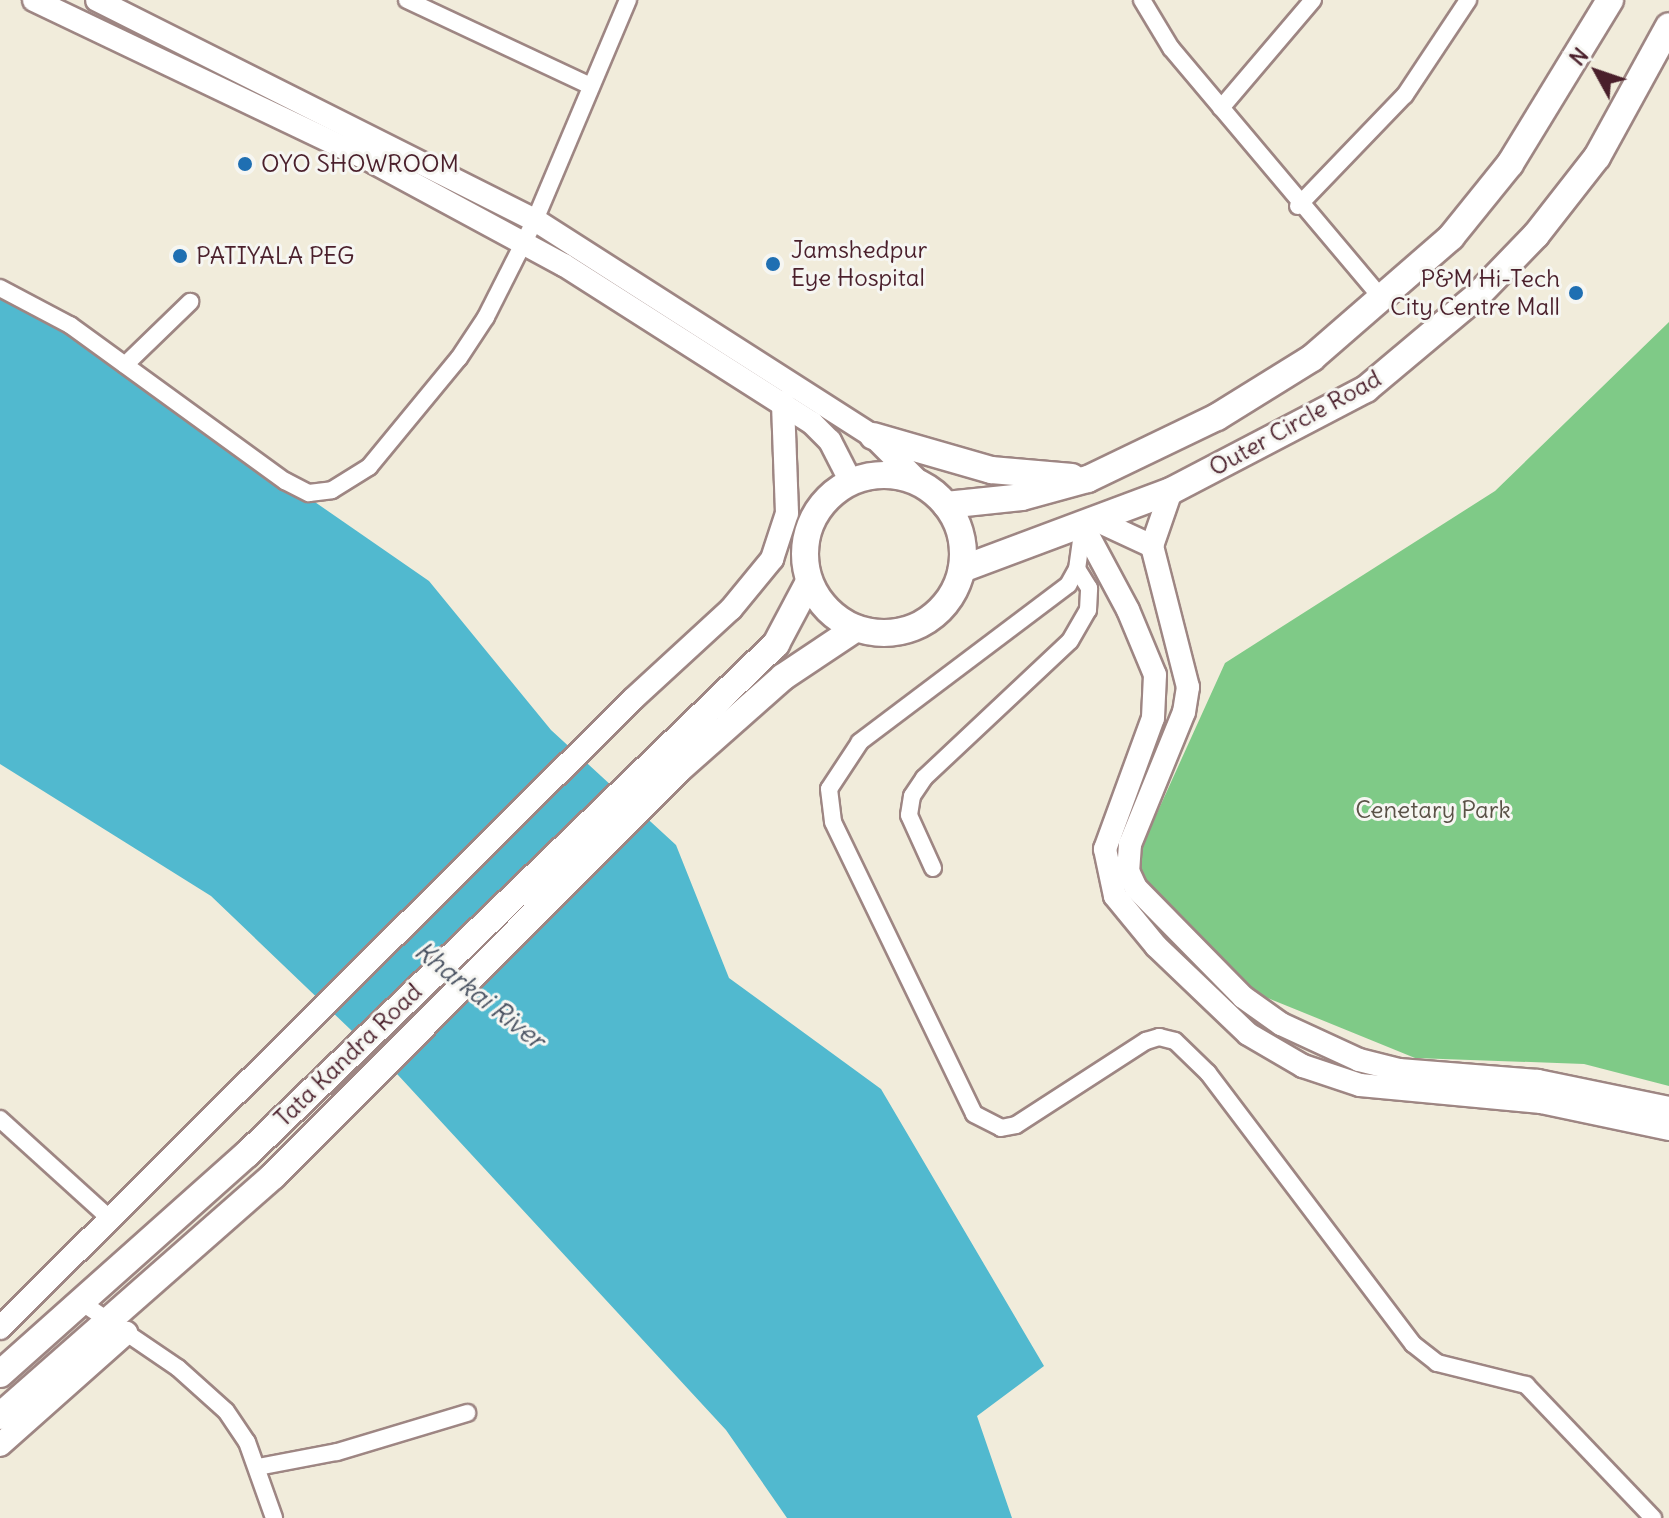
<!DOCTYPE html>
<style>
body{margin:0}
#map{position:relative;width:1669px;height:1518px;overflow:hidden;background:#f1ecdb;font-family:Delius,sans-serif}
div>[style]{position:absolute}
.green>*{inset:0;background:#7fca87}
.water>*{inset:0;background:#51b9cf}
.roads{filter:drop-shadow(2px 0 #9e8683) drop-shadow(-2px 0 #9e8683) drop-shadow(0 2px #9e8683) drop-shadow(0 -2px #9e8683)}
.street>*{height:16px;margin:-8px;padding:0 8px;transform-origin:8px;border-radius:8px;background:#fff}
.secondary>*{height:22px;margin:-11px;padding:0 11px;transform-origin:11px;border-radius:11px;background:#fff}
.primary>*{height:26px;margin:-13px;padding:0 13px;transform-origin:13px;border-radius:13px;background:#fff}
.primary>.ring{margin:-13px;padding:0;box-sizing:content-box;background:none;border:26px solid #fff;border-radius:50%}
.dots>*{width:22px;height:22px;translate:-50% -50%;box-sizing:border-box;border:4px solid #f6f6f2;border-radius:50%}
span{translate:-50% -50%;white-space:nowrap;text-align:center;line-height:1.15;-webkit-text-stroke:6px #f6f6f2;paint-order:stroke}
.poi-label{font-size:24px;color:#4a1f2b}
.left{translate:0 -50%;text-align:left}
.right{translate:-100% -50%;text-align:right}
.street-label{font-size:24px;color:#4a1f2b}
.park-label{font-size:24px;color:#5a5247}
.water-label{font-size:26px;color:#4c5564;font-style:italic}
.north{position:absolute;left:1557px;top:32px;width:80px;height:80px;-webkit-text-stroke:6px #f6f6f2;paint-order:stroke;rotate:310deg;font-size:22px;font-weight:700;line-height:32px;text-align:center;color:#4a1f2b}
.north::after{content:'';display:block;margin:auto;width:28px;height:36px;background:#4a1f2b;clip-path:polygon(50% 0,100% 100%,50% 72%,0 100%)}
</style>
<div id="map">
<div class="green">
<i style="clip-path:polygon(1669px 322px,1669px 1086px,1584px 1064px,1415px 1058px,1253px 992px,1133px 866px,1225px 663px,1495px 491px)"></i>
</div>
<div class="water">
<i style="clip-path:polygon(0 294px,36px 309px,429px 581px,551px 730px,676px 845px,729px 978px,881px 1089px,1044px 1366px,977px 1416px,1012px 1518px,787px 1518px,726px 1430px,398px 1075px,211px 896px,0 764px)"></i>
</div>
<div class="roads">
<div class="street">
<i style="left:407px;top:0;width:203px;rotate:25.1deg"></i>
<i style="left:1142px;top:0;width:56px;rotate:58.9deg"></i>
<i style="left:1171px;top:48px;width:329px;rotate:49.9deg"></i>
<i style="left:1221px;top:108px;width:142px;rotate:-49.6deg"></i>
<i style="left:1298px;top:206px;width:154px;rotate:-46.1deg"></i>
<i style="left:1405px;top:95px;width:114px;rotate:-56.4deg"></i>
<i style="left:0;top:288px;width:79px;rotate:27.9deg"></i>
<i style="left:70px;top:325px;width:266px;rotate:36deg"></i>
<i style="left:285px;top:481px;width:27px;rotate:27deg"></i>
<i style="left:309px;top:493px;width:23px;rotate:-7deg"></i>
<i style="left:332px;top:490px;width:44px;rotate:-31.9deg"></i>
<i style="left:369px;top:467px;width:141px;rotate:-50.5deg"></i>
<i style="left:459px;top:358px;width:49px;rotate:-56.6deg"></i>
<i style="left:486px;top:317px;width:109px;rotate:-63.2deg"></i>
<i style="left:535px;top:220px;width:239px;rotate:-67.1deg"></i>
<i style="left:125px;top:365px;width:91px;rotate:-44.1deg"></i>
<i style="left:1083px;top:526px;width:43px;rotate:97.9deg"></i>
<i style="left:1077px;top:569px;width:18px;rotate:119deg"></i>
<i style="left:1068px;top:585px;width:261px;rotate:143deg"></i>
<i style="left:860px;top:742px;width:56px;rotate:123.4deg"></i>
<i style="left:829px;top:789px;width:33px;rotate:83deg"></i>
<i style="left:833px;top:822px;width:324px;rotate:64.2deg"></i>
<i style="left:974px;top:1114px;width:30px;rotate:27deg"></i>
<i style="left:1001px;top:1128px;width:15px;rotate:-11deg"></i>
<i style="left:1016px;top:1125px;width:155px;rotate:-32.9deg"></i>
<i style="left:1146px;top:1041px;width:14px;rotate:-17deg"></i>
<i style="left:1159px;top:1037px;width:16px;rotate:14deg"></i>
<i style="left:1175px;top:1041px;width:46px;rotate:44.1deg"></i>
<i style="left:1208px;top:1073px;width:340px;rotate:52.9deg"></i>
<i style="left:1413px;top:1344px;width:31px;rotate:38deg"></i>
<i style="left:1437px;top:1363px;width:92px;rotate:13.9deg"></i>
<i style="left:1526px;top:1385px;width:184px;rotate:46.3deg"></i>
<i style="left:933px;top:868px;width:58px;rotate:-114.4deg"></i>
<i style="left:909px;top:815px;width:19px;rotate:-81deg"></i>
<i style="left:912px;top:796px;width:22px;rotate:-56deg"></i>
<i style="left:924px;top:778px;width:200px;rotate:-43.2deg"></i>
<i style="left:1070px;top:641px;width:36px;rotate:-60deg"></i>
<i style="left:1088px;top:610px;width:22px;rotate:-87deg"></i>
<i style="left:1089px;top:588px;width:22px;rotate:-122deg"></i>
<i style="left:0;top:1119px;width:147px;rotate:42.2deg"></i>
<i style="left:81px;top:1302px;width:117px;rotate:34.2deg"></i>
<i style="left:178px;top:1368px;width:64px;rotate:41.9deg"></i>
<i style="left:226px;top:1411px;width:37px;rotate:56deg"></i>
<i style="left:247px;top:1442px;width:81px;rotate:70.4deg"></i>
<i style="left:258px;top:1467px;width:80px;rotate:-10.8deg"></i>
<i style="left:337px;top:1452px;width:136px;rotate:-16.7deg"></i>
</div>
<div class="secondary">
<i style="left:34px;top:0;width:378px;rotate:25.5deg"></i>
<i style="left:375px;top:163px;width:215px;rotate:28.4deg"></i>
<i style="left:564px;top:265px;width:294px;rotate:32.5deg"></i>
<i style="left:812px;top:423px;width:25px;rotate:45deg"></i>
<i style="left:830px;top:441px;width:46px;rotate:62.9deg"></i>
<i style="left:97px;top:0;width:490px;rotate:26.7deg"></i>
<i style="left:535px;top:220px;width:401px;rotate:32.6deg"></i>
<i style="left:873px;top:436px;width:66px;rotate:45deg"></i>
<i style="left:1171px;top:491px;width:58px;rotate:109.1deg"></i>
<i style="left:1152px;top:546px;width:146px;rotate:75.7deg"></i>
<i style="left:1188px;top:687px;width:25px;rotate:99deg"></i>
<i style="left:1184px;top:712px;width:143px;rotate:112.2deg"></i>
<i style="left:1130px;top:844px;width:27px;rotate:94deg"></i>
<i style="left:1128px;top:871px;width:19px;rotate:65deg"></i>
<i style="left:1136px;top:888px;width:153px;rotate:45.5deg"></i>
<i style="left:1243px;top:997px;width:47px;rotate:35.4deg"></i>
<i style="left:1281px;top:1024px;width:86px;rotate:24.8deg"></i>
<i style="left:1359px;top:1060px;width:41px;rotate:14deg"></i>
<i style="left:1399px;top:1070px;width:139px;rotate:4.5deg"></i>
<i style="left:1538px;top:1081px;width:134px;rotate:11.6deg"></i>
<i style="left:1098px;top:521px;width:60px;rotate:24.8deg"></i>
<i style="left:1083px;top:526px;width:95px;rotate:61.8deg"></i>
<i style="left:1128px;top:610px;width:70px;rotate:67.4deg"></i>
<i style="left:1155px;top:675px;width:43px;rotate:92.7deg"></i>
<i style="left:1153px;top:718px;width:140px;rotate:110.1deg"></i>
<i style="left:1105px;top:849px;width:48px;rotate:78deg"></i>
<i style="left:1115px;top:896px;width:65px;rotate:50.6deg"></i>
<i style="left:1156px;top:946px;width:127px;rotate:43.7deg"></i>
<i style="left:1248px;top:1034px;width:64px;rotate:30.2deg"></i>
<i style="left:1303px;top:1066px;width:60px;rotate:18.4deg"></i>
<i style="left:1360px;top:1085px;width:182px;rotate:5.4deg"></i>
<i style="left:1541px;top:1102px;width:131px;rotate:11.9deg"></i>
<i style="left:0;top:1328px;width:892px;rotate:-44.82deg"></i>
<i style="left:633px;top:699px;width:133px;rotate:-42.6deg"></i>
<i style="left:731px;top:609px;width:65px;rotate:-50.6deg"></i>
<i style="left:772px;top:559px;width:48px;rotate:-71.9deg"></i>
<i style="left:787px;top:513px;width:111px;rotate:-92.1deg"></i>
<i style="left:0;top:1445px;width:169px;rotate:-41.6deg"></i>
</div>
<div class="primary">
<i style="left:873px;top:436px;width:123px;rotate:16.1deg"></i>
<i style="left:991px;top:470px;width:81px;rotate:4.9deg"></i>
<i class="ring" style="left:805px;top:475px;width:132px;height:132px"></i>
<i style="left:946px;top:505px;width:76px;rotate:-6deg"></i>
<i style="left:1022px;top:497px;width:68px;rotate:-15.3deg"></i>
<i style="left:1088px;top:479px;width:143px;rotate:-25.7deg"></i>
<i style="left:1217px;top:417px;width:112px;rotate:-31.8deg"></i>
<i style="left:1312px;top:358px;width:184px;rotate:-41deg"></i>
<i style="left:1451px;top:237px;width:94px;rotate:-51.1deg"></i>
<i style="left:1510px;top:164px;width:192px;rotate:-58.6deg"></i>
<i style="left:962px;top:569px;width:223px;rotate:-20.5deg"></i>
<i style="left:1171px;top:491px;width:220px;rotate:-27.6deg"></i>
<i style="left:1366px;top:389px;width:145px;rotate:-40deg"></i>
<i style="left:1477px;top:296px;width:85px;rotate:-46deg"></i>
<i style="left:1536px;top:235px;width:99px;rotate:-52deg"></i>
<i style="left:1597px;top:157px;width:149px;rotate:-61.2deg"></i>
<i style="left:0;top:1374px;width:331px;rotate:-41.7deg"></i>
<i style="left:247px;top:1154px;width:735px;rotate:-43.95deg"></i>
<i style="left:776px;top:644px;width:70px;rotate:-62deg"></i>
<i style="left:0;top:1416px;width:363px;rotate:-41.3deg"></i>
<i style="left:273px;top:1176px;width:573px;rotate:-45.07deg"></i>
<i style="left:678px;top:770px;width:140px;rotate:-41.5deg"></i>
<i style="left:783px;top:677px;width:87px;rotate:-33.7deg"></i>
</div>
</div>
<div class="dots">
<i style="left:245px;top:164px;background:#1f6fb2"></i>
<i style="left:180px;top:256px;background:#1f6fb2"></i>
<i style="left:773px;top:264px;background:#1f6fb2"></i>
<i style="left:1576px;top:293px;background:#1f6fb2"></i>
</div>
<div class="poi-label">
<span class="left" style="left:261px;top:164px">OYO SHOWROOM</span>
<span class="left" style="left:791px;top:264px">Jamshedpur<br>Eye Hospital</span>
<span class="left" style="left:196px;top:256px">PATIYALA PEG</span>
<span class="right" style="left:1560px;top:293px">P&amp;M Hi-Tech<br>City Centre Mall</span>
</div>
<div class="street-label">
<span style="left:1295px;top:423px;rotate:-29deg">Outer Circle Road</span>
<span style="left:348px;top:1055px;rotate:-44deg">Tata Kandra Road</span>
</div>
<div class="park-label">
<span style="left:1433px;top:810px">Cenetary Park</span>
</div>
<div class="water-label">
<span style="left:480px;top:995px;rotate:38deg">Kharkai River</span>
</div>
<div class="north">N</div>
</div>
